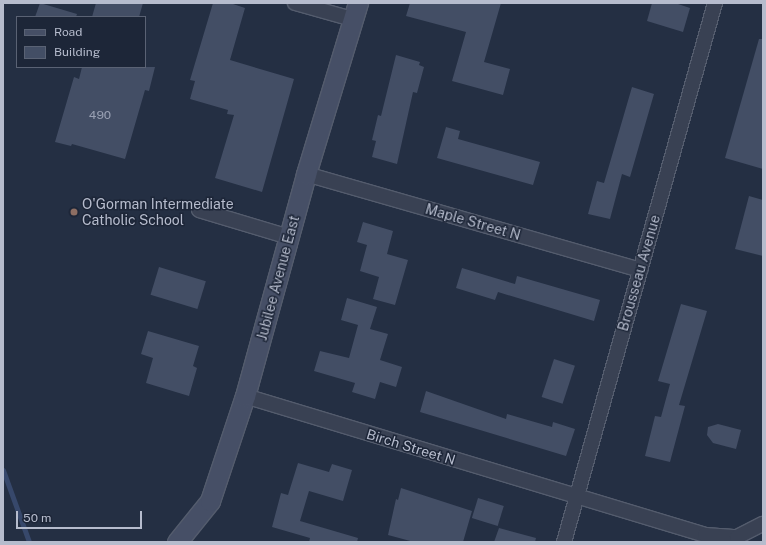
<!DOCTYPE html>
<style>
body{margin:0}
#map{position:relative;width:766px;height:545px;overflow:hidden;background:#242f43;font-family:"Public Sans",sans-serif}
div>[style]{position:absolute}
.stream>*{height:5px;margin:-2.5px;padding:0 2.5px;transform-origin:2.5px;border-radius:2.5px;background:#37486b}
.building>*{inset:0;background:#434e65;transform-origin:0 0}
.roads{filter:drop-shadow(1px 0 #545c6d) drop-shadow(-1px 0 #545c6d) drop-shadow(0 1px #545c6d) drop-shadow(0 -1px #545c6d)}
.minor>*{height:14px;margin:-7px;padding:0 7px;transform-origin:7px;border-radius:7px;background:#394153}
.secondary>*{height:19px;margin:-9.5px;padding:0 9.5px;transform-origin:9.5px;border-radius:9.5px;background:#464f66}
.dots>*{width:11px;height:11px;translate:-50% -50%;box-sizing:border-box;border:2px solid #1d2638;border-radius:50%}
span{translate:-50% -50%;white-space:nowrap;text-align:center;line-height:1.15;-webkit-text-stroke:3px #1d2638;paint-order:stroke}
.number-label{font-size:12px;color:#99a0b3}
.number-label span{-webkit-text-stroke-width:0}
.poi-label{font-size:14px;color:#b6bccd}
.left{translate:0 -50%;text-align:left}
.street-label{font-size:14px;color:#b6bccd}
.frame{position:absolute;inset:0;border:4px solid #b6bccd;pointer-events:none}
.legend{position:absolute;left:16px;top:16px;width:130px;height:52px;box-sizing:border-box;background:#1d2638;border:1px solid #5a6274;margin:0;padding:5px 7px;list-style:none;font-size:12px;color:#b6bccd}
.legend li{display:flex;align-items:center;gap:8px;height:20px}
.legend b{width:20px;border:1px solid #5a6274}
.scale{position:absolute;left:16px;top:511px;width:126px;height:18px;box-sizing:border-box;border:2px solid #b6bccd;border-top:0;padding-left:5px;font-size:12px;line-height:14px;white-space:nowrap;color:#b6bccd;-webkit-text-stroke:3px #1d2638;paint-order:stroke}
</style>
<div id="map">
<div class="stream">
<i style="left:3px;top:470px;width:77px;rotate:70.1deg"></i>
</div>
<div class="building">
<i style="clip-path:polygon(40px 3px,77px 14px,76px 17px,35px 17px)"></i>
<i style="clip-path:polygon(96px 3px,143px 3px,139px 17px,92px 17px)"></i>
<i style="clip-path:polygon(213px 3px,230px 3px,245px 8px,230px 60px,294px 79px,262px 192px,215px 178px,234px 115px,227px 114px,228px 110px,190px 99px,195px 81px,190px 80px)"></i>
<i style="clip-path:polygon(410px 3px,501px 3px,484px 62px,510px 69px,503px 95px,452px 81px,466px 32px,406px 16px)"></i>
<i style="clip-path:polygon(652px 3px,675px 3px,690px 8px,683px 32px,647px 21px)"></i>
<i style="clip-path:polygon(759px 39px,763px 39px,763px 169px,725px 158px)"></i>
<i style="clip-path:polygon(396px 55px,420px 62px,419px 65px,424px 67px,417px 93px,413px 92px,397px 164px,372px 157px,376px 141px,372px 140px,378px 115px,381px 116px)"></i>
<i style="clip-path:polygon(82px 67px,155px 67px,149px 91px,145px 90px,125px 159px,72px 144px,71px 146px,55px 142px,74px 77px,79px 79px)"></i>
<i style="clip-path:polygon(632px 87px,654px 94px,630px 177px,622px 174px,610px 219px,588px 214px,597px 181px,604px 183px)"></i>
<i style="clip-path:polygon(446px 127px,460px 131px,458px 139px,540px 162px,533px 185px,437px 158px)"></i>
<i style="clip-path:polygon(749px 196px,763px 200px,763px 256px,735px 249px)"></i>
<i style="clip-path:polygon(363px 222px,393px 231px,387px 254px,408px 260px,395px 305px,373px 299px,379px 277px,360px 271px,367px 245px,357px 242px)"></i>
<i style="left:159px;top:267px;width:49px;height:29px;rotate:17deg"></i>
<i style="clip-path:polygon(462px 268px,515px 284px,517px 276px,600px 300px,594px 321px,498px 292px,495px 300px,456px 288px)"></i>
<i style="clip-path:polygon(347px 298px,377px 307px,370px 329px,388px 334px,380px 360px,402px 367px,396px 387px,380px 382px,375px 399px,352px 392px,355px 383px,314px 371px,320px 351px,349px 358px,358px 325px,341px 320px)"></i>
<i style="clip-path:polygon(681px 304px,707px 311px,679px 405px,685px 406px,670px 462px,645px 456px,655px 416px,661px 417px,670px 384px,658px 381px)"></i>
<i style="clip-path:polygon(148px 331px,199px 346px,193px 366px,197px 368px,189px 396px,146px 383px,153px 358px,141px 354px)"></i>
<i style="left:554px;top:359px;width:22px;height:40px;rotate:18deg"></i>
<i style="clip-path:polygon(426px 391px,506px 419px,507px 414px,552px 427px,553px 422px,575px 429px,566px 456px,420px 412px)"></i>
<i style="clip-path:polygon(718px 424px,741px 430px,736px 449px,713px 443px,707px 435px,708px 427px)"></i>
<i style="clip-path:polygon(298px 463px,329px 472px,332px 464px,352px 470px,343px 501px,309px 491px,300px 521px,358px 538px,357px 542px,309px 542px,310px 538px,272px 527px,281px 493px,288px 495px)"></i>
<i style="clip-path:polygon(401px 488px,472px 511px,463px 542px,414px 542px,388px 535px,396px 499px,398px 500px)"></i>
<i style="left:478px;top:498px;width:27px;height:21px;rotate:17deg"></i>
<i style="clip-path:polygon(499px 528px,536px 538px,535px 542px,494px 542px)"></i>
</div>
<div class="roads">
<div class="minor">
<i style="left:295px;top:3px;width:59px;rotate:15.7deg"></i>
<i style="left:306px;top:174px;width:348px;rotate:16deg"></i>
<i style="left:199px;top:210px;width:94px;rotate:16.7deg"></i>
<i style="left:245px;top:396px;width:481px;rotate:16.8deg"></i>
<i style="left:705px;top:535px;width:32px;rotate:4deg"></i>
<i style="left:737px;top:537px;width:29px;rotate:-27deg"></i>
<i style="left:564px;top:542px;width:560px;rotate:-74.35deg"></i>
</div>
<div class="secondary">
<i style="left:177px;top:542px;width:53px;rotate:-51.2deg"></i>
<i style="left:210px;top:501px;width:111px;rotate:-71.6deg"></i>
<i style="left:245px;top:396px;width:230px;rotate:-74.6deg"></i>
<i style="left:306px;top:174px;width:179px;rotate:-73.1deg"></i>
</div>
</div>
<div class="dots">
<i style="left:74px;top:212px;background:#8d6e63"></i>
</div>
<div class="number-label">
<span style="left:100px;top:116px">490</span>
</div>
<div class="poi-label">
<span class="left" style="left:82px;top:212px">O'Gorman Intermediate<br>Catholic School</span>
</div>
<div class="street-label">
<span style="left:473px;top:222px;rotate:16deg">Maple Street N</span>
<span style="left:639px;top:273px;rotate:-74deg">Brousseau Avenue</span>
<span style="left:278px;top:278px;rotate:-75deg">Jubilee Avenue East</span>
<span style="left:411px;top:447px;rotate:17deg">Birch Street N</span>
</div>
<div class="frame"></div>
<ul class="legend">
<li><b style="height:5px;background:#464f66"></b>Road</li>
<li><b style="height:11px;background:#434e65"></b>Building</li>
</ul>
<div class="scale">50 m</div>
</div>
